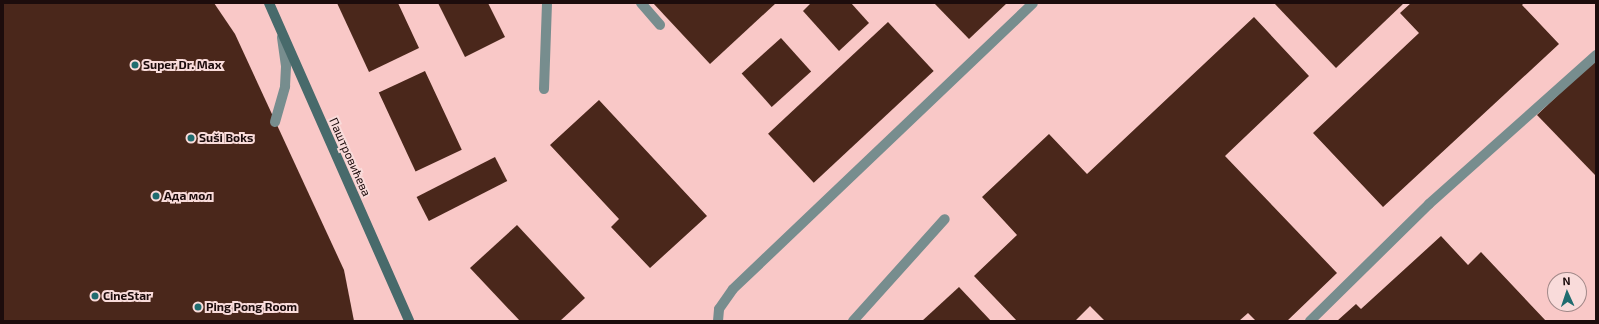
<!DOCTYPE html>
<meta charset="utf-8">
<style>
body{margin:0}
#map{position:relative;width:1599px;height:324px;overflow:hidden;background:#f9c8c7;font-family:"Exo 2",sans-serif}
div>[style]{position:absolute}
.building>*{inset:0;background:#4a271b;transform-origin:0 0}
.service>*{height:10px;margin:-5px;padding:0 5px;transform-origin:5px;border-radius:5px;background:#778d8e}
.secondary>*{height:10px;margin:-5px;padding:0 5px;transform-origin:5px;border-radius:5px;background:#486a6b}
.dots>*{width:11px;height:11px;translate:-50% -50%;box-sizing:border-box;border:2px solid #f9dbda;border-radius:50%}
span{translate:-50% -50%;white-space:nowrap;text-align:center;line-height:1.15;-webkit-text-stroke:4px #f9dbda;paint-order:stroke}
.poi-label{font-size:12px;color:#1c0c0c;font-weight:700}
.left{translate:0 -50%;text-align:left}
.street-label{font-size:12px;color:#1c0c0c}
.frame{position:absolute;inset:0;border:4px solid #1c0c0c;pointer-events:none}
.north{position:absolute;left:1547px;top:272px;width:40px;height:40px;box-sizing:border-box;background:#f9dbda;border:1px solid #a18888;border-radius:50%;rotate:357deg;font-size:11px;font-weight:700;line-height:16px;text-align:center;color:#1c0c0c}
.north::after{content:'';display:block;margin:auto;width:14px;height:18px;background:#206c6f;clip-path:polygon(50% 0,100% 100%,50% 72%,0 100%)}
</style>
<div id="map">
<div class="building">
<i style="clip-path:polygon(3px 3px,214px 3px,235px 34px,344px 270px,354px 321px,3px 321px)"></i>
<i style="clip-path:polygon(337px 3px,398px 3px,419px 48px,369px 72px)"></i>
<i style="clip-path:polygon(438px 3px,488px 3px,505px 37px,465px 57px)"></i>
<i style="clip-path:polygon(653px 3px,776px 3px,710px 64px)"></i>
<i style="clip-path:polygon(811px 3px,851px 3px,869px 23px,839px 51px,803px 11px)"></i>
<i style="clip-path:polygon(934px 3px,1007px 3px,969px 39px)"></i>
<i style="clip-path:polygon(1274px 3px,1404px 3px,1336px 68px)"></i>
<i style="clip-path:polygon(1411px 3px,1524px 3px,1522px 5px,1559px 44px,1383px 207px,1313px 133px,1419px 33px,1400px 13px)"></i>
<i style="clip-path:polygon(1254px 17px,1309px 76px,1225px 156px,1337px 273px,1287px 321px,1256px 321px,1248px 313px,1239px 321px,1105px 321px,1090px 306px,1075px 321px,1017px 321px,974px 276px,1017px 235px,982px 197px,1049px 134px,1087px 174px)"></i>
<i style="left:888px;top:22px;width:67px;height:164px;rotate:47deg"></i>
<i style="left:781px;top:38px;width:45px;height:53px;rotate:48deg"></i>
<i style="clip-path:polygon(1596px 59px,1596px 176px,1537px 115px)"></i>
<i style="left:425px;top:71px;width:87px;height:51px;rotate:65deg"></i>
<i style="clip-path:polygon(599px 100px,707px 216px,650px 268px,611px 227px,619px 219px,550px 145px)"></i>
<i style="left:495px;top:157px;width:27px;height:88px;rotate:63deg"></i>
<i style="clip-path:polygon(517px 225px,585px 298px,560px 321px,520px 321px,470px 268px)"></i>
<i style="clip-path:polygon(1441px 236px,1468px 265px,1481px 252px,1546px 321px,1337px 321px,1356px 304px,1361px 309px)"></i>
<i style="clip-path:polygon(959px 287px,991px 321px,922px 321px)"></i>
</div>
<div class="service">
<i style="left:641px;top:3px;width:29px;rotate:49deg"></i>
<i style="left:544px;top:89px;width:86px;rotate:-88deg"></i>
<i style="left:275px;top:122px;width:37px;rotate:-74deg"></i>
<i style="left:285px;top:86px;width:20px;rotate:-87deg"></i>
<i style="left:286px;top:66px;width:29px;rotate:-98deg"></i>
<i style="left:718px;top:321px;width:12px;rotate:-85deg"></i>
<i style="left:719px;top:309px;width:24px;rotate:-55deg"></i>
<i style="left:733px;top:289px;width:414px;rotate:-43.6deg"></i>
<i style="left:853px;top:321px;width:137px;rotate:-48deg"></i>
<i style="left:1310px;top:321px;width:167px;rotate:-44.5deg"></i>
<i style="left:1429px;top:204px;width:224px;rotate:-41.7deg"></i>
</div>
<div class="secondary">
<i style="left:269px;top:3px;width:347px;rotate:66.2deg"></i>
</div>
<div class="dots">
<i style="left:135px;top:65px;background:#206c6f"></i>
<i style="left:191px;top:138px;background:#206c6f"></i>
<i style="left:156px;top:196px;background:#206c6f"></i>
<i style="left:95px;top:296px;background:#206c6f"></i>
<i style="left:198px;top:307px;background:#206c6f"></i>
</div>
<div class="poi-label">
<span class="left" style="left:143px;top:65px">Super Dr. Max</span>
<span class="left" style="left:199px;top:138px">Suši Boks</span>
<span class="left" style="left:164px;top:196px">Ада мол</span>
<span class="left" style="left:103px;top:296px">CineStar</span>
<span class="left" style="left:206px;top:307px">Ping Pong Room</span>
</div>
<div class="street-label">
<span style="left:350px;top:157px;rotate:66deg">Паштровићева</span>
</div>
<div class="frame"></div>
<div class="north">N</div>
</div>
